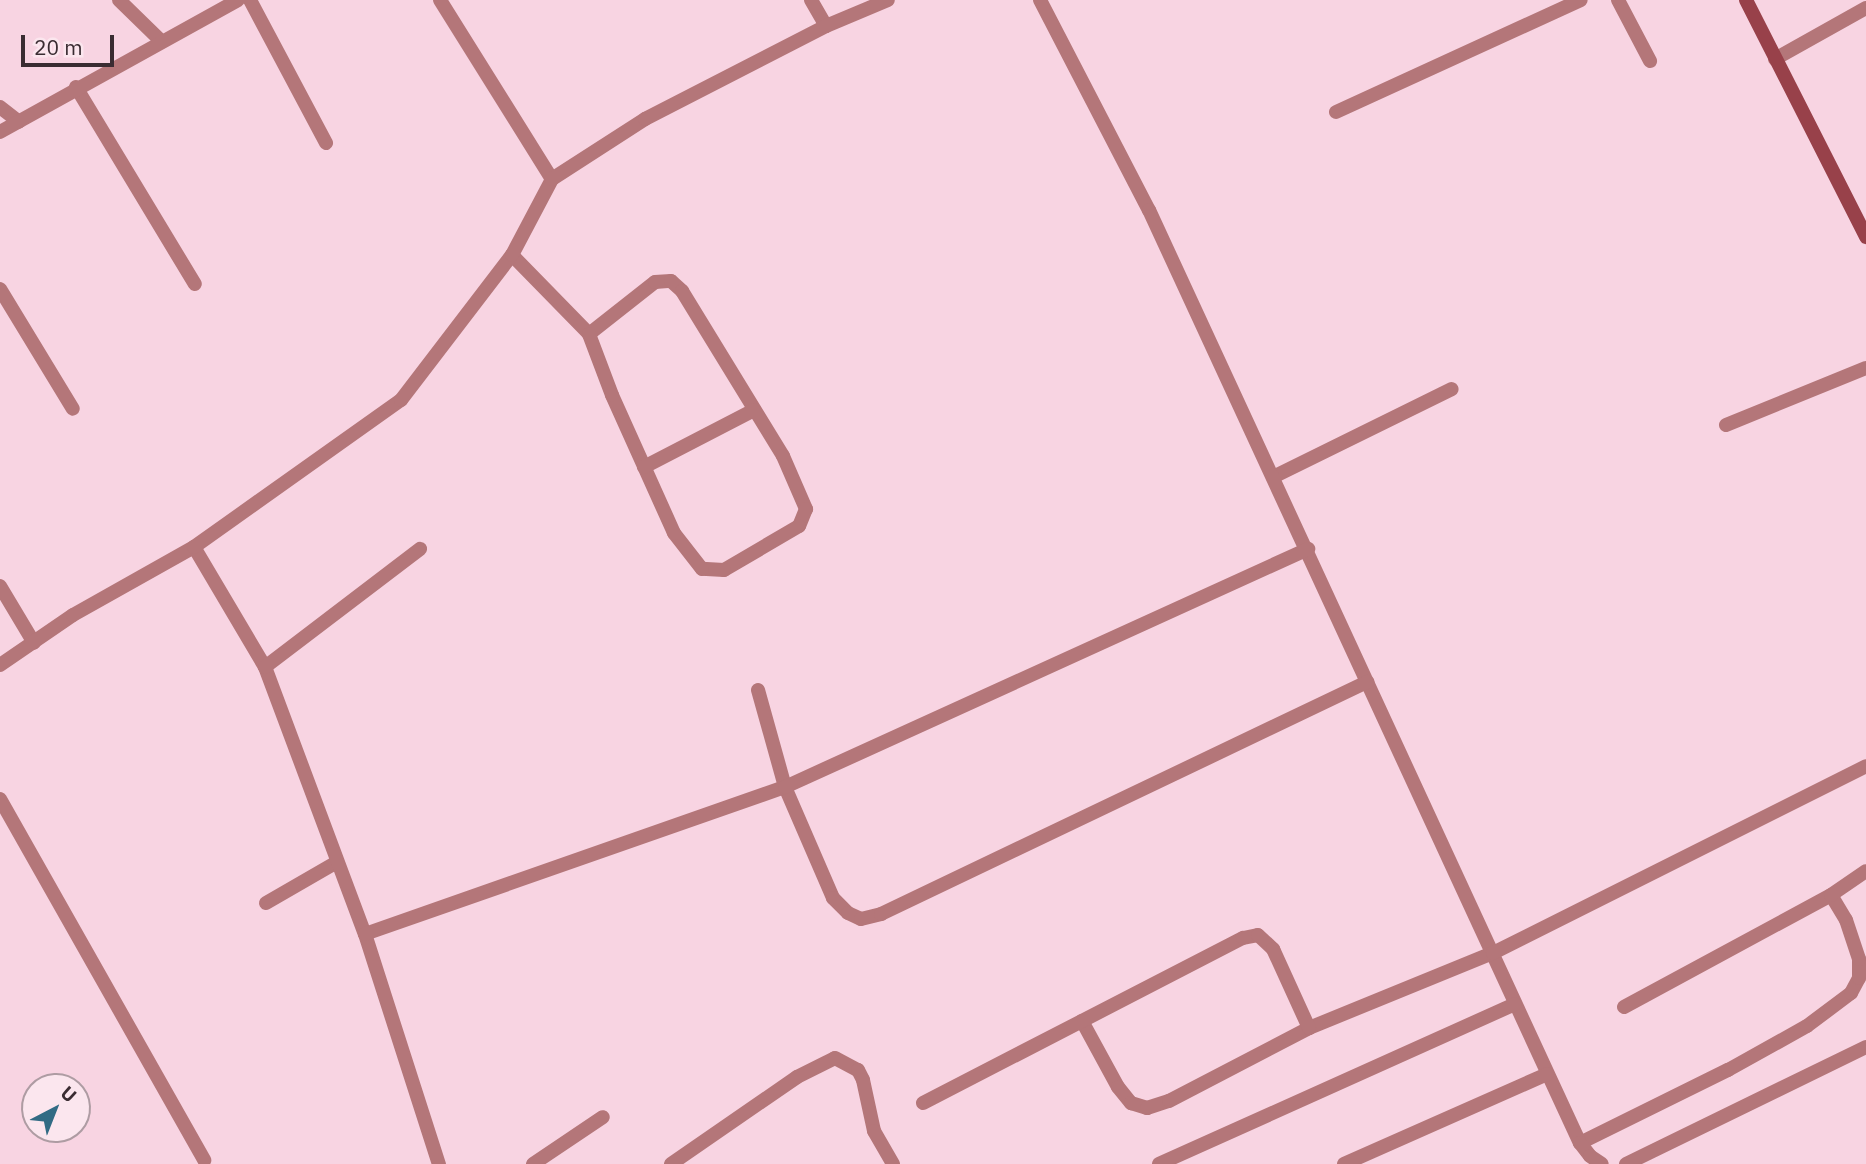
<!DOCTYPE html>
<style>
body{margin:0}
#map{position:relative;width:1866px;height:1164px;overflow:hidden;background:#f8d4e2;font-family:"IBM Plex Sans",sans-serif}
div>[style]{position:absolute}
.lane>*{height:14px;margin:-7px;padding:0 7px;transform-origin:7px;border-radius:7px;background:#b47679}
.street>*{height:14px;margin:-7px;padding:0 7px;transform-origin:7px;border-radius:7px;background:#b47679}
.secondary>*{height:14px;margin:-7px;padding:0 7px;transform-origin:7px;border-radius:7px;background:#98414a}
span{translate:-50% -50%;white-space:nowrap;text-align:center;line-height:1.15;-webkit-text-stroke:7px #fbe6ee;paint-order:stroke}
.north{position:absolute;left:21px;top:1073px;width:70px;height:70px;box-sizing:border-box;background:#fbe6ee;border:2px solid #ae9ca3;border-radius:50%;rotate:42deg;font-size:19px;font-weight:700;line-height:28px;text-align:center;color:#3a2c32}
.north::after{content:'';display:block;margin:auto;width:24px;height:32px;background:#316b84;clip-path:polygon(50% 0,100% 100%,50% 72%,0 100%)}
.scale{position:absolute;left:21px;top:35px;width:93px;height:32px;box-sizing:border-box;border:4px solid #3a2c32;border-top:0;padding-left:9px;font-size:21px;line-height:24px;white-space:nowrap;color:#3a2c32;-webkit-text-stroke:5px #fbe6ee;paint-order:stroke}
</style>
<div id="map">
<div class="lane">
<i style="left:1618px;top:0;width:69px;rotate:62.3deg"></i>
<i style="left:1775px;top:59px;width:104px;rotate:-29.3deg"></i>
<i style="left:1336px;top:112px;width:269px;rotate:-24.6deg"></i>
<i style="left:1726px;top:425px;width:151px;rotate:-22.2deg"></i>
<i style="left:1273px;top:477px;width:199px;rotate:-26.2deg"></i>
<i style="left:266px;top:903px;width:82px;rotate:-30deg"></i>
<i style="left:1624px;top:1007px;width:235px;rotate:-28.4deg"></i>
<i style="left:1580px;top:1143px;width:165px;rotate:-26.3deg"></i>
<i style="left:1728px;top:1070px;width:90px;rotate:-29.1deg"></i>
<i style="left:1807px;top:1026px;width:55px;rotate:-36.9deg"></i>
<i style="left:1851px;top:993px;width:17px;rotate:-62deg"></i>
<i style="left:1859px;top:978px;width:19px;rotate:-90deg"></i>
<i style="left:1859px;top:959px;width:41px;rotate:-108.4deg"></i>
<i style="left:1846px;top:920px;width:29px;rotate:-121deg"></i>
<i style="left:1831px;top:895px;width:42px;rotate:-34.4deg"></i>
</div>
<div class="street">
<i style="left:119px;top:0;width:57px;rotate:44.3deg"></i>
<i style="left:250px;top:0;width:162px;rotate:62deg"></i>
<i style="left:440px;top:0;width:211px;rotate:58deg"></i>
<i style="left:811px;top:0;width:30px;rotate:60deg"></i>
<i style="left:1040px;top:0;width:237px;rotate:62.6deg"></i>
<i style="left:1149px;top:210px;width:1028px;rotate:65.21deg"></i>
<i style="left:1580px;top:1143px;width:16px;rotate:52deg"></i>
<i style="left:1590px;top:1156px;width:14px;rotate:34deg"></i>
<i style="left:76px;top:87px;width:230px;rotate:58.9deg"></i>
<i style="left:0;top:107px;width:24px;rotate:38deg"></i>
<i style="left:0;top:132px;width:272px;rotate:-29deg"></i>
<i style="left:512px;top:255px;width:110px;rotate:45.7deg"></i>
<i style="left:589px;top:334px;width:84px;rotate:-38.2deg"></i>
<i style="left:655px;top:282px;width:16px;rotate:-4deg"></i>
<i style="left:671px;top:281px;width:15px;rotate:42deg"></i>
<i style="left:682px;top:291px;width:193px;rotate:58.5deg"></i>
<i style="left:783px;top:456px;width:58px;rotate:66.5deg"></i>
<i style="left:806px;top:509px;width:18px;rotate:112deg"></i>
<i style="left:799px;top:526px;width:87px;rotate:149.6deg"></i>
<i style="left:724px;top:570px;width:22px;rotate:-177deg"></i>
<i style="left:702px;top:569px;width:46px;rotate:-127.9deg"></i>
<i style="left:674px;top:533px;width:151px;rotate:-114.2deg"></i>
<i style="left:612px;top:395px;width:65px;rotate:-110.7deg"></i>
<i style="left:0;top:289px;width:140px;rotate:58.7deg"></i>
<i style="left:644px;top:467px;width:124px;rotate:-27.4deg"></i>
<i style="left:194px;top:547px;width:139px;rotate:59.4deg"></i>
<i style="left:265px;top:667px;width:285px;rotate:69.5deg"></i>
<i style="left:365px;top:934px;width:242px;rotate:72.2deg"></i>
<i style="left:0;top:586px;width:66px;rotate:59.2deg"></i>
<i style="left:0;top:665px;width:88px;rotate:-34.4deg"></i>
<i style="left:73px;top:615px;width:139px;rotate:-29.3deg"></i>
<i style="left:194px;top:547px;width:254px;rotate:-35.4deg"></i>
<i style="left:401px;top:400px;width:183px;rotate:-52.6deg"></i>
<i style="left:512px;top:255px;width:86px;rotate:-62.2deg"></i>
<i style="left:552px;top:179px;width:111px;rotate:-32.8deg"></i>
<i style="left:645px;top:119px;width:203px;rotate:-27.2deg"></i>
<i style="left:826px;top:26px;width:67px;rotate:-22.8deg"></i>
<i style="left:265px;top:667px;width:195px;rotate:-37.3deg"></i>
<i style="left:758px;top:690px;width:101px;rotate:74.4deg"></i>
<i style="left:785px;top:787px;width:121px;rotate:66.6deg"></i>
<i style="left:833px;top:898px;width:21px;rotate:45deg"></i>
<i style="left:848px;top:913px;width:14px;rotate:25deg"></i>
<i style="left:861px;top:919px;width:21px;rotate:-14deg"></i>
<i style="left:881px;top:914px;width:539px;rotate:-25.52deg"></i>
<i style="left:0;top:799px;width:415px;rotate:60.5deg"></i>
<i style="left:365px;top:934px;width:445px;rotate:-19.3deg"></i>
<i style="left:785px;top:787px;width:575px;rotate:-24.47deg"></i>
<i style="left:1082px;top:1021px;width:75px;rotate:61.4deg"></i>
<i style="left:1118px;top:1087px;width:21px;rotate:51deg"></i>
<i style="left:1131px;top:1103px;width:17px;rotate:17deg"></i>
<i style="left:1147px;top:1108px;width:23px;rotate:-18deg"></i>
<i style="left:1169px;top:1101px;width:158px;rotate:-27.5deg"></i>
<i style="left:1309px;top:1028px;width:199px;rotate:-22.2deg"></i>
<i style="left:1493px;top:953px;width:417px;rotate:-26.6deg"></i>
<i style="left:923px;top:1103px;width:360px;rotate:-27.3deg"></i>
<i style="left:1243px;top:938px;width:15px;rotate:-11deg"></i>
<i style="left:1258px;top:935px;width:21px;rotate:43deg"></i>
<i style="left:1273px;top:949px;width:87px;rotate:65.5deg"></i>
<i style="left:533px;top:1164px;width:84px;rotate:-33.9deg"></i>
<i style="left:671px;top:1164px;width:153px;rotate:-34.6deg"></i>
<i style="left:797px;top:1077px;width:42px;rotate:-26.6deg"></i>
<i style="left:835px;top:1058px;width:26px;rotate:28deg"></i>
<i style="left:858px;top:1070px;width:11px;rotate:63deg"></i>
<i style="left:863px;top:1080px;width:52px;rotate:77.8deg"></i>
<i style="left:874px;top:1131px;width:38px;rotate:60deg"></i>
<i style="left:1159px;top:1164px;width:390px;rotate:-24.2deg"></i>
<i style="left:1344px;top:1164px;width:222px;rotate:-23.9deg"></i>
<i style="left:1626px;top:1164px;width:267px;rotate:-26deg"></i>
</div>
<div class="secondary">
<i style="left:1746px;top:0;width:266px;rotate:63.1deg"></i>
</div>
<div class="north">U</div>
<div class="scale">20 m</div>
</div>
